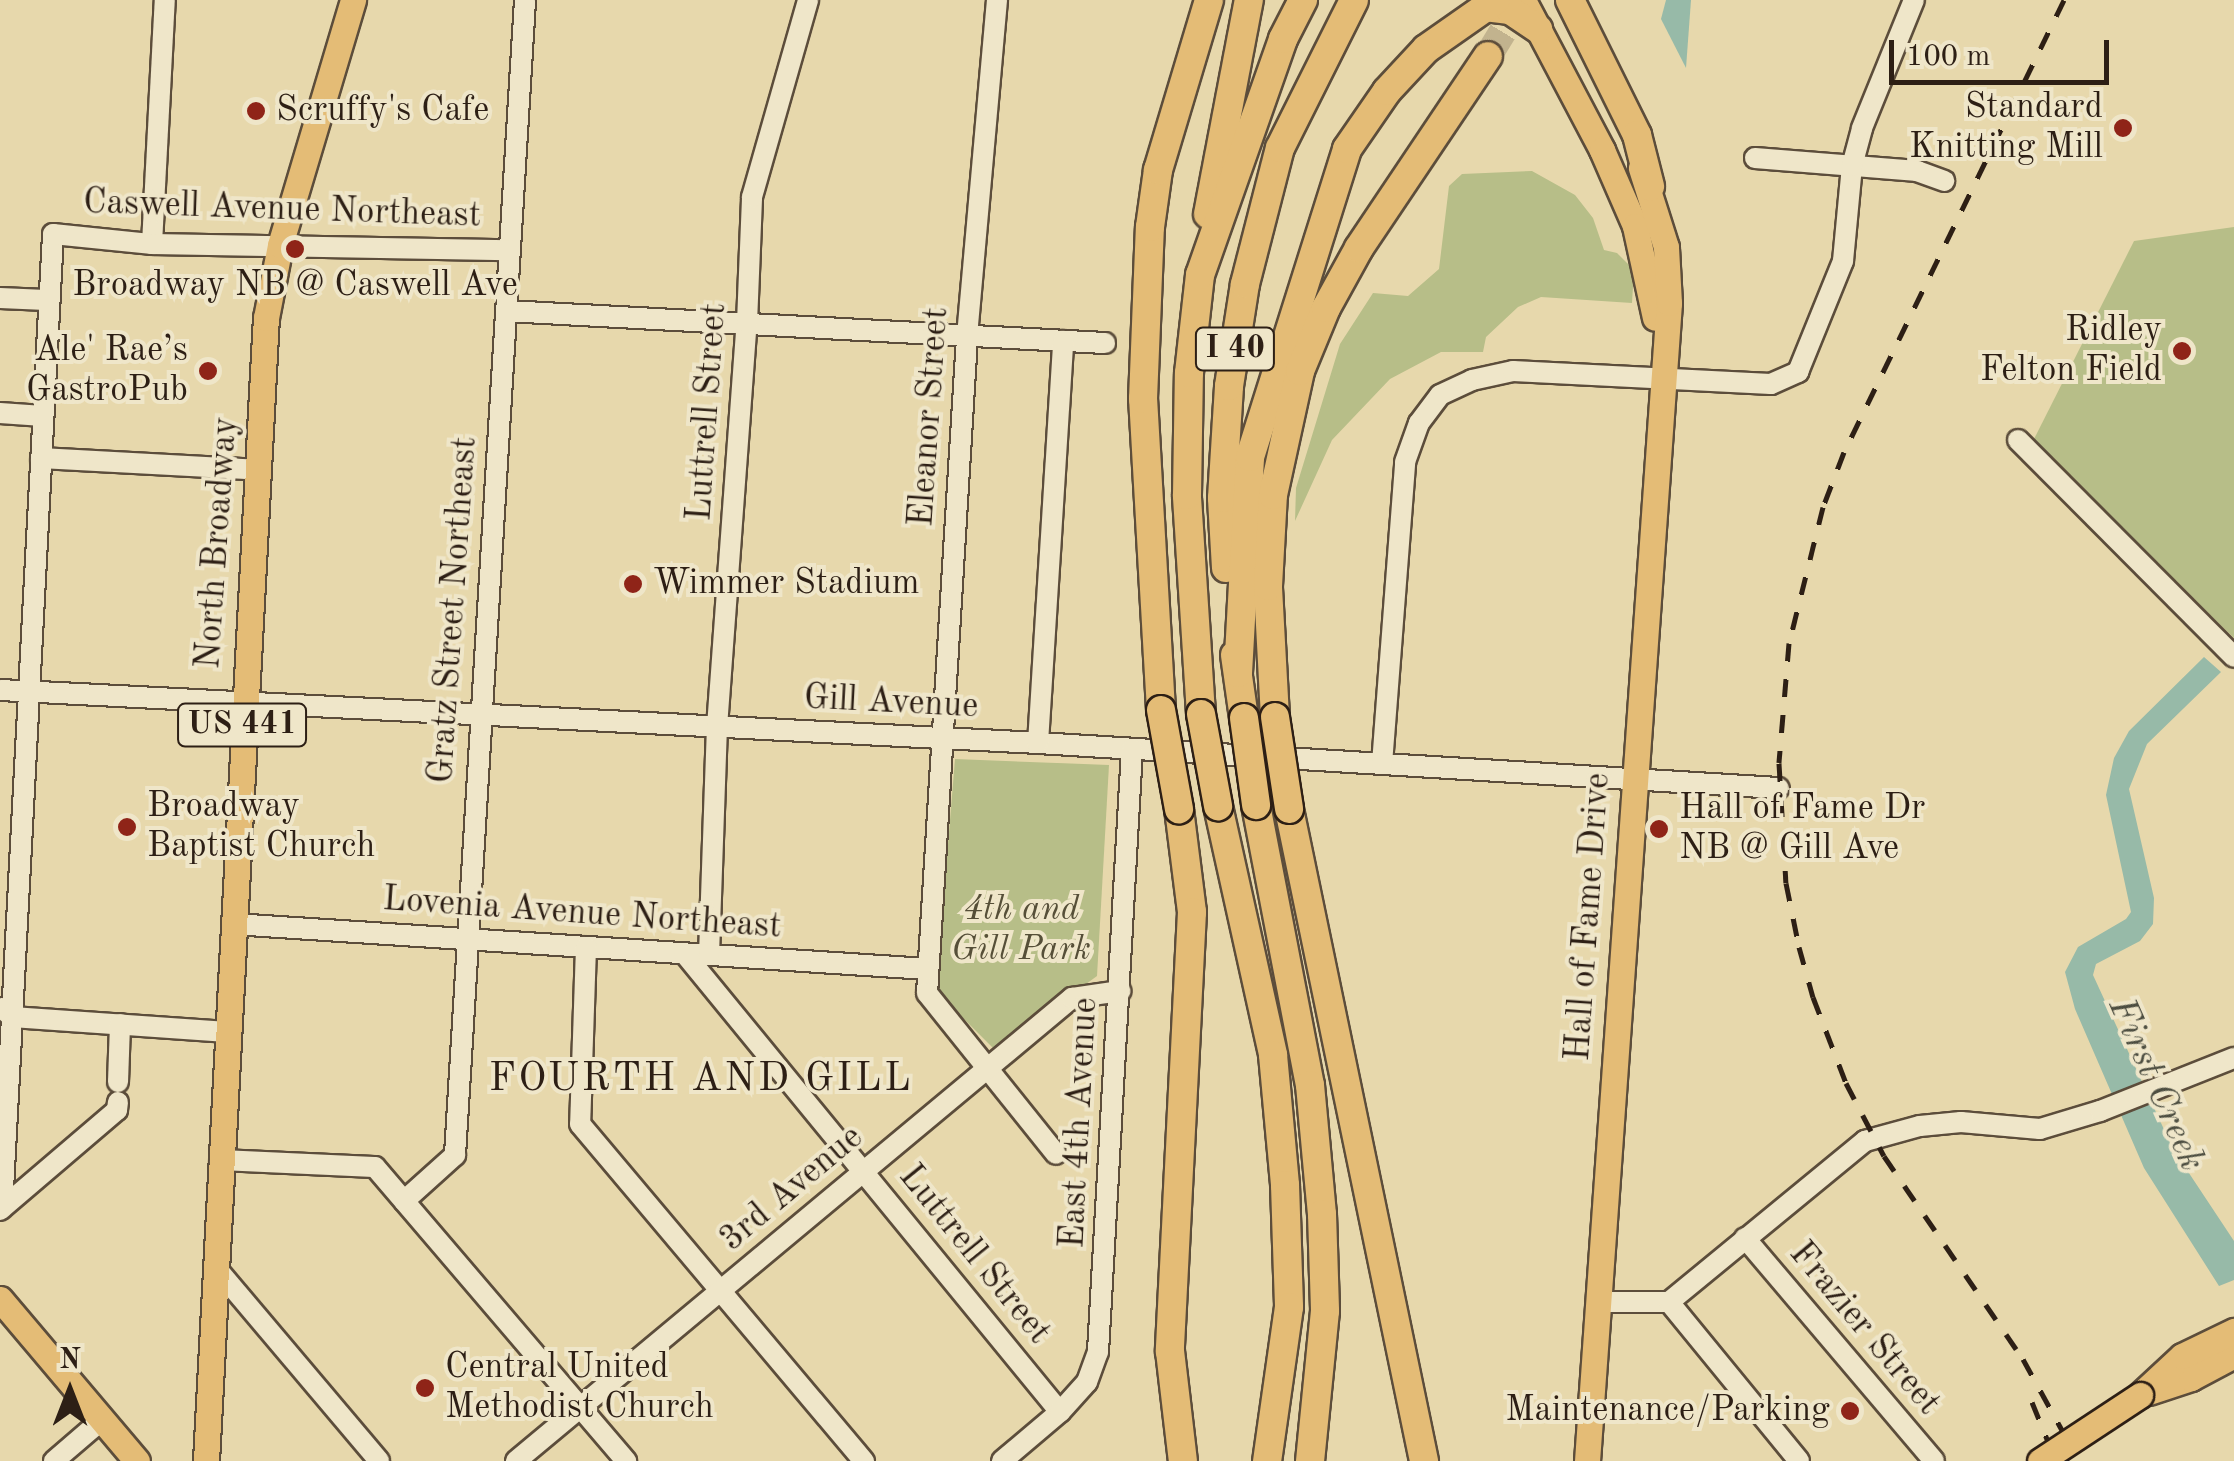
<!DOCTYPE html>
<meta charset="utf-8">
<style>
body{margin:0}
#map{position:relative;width:2234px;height:1461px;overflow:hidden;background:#e7d8ac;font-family:"Old Standard TT",serif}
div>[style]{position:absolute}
.green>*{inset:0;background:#b7be88}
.water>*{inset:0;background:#97baa8}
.highway-tunnel>*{height:28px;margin-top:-14px;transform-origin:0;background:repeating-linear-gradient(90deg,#c2b38e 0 28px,transparent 0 42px)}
.roads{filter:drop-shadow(2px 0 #5c4d3b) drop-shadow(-2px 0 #5c4d3b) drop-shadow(0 2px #5c4d3b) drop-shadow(0 -2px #5c4d3b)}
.minor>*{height:20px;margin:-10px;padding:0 10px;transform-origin:10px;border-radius:10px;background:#efe6c9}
.major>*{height:25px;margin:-12.5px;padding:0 12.5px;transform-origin:12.5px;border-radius:12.5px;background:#e4bc76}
.highway>*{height:28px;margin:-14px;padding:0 14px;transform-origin:14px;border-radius:14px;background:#e4bc76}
.rail>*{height:5px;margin-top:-2.5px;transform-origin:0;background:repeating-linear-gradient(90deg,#2d1f15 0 18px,transparent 0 36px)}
.bridges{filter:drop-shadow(2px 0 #2d1f15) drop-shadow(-2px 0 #2d1f15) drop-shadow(0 2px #2d1f15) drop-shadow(0 -2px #2d1f15)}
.major-bridge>*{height:25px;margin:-12.5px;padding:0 12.5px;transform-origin:12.5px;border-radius:12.5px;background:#e4bc76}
.highway-bridge>*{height:28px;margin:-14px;padding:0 14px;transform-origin:14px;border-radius:14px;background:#e4bc76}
.dots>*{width:28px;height:28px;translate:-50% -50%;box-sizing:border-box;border:5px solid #efe6c9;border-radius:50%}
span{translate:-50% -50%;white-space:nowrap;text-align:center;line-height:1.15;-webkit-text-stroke:8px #efe6c9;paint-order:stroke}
.shield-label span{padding:2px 8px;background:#efe6c9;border:2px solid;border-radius:8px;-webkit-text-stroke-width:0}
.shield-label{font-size:32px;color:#2d1f15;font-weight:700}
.poi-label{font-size:35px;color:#2d1f15}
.right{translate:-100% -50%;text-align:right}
.left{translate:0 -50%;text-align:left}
.street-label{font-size:35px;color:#2d1f15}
.park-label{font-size:35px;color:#564f38;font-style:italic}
.water-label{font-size:38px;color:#4d4e41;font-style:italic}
.quarter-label{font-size:40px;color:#2d1f15;letter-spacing:2.5px}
.north{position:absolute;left:20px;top:1341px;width:100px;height:100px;-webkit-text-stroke:8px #efe6c9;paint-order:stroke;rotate:0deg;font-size:28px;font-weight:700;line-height:40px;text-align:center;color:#2d1f15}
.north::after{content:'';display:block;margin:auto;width:35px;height:45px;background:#2d1f15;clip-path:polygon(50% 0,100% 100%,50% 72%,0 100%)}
.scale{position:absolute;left:1889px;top:40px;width:220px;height:45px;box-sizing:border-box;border:5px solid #2d1f15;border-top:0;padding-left:12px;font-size:30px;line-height:35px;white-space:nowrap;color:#2d1f15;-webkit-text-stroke:8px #efe6c9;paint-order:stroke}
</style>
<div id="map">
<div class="green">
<i style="clip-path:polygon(1532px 171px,1575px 195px,1593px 218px,1604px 250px,1617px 253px,1634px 270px,1632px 303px,1541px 297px,1518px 307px,1486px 337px,1483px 352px,1441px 352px,1390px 379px,1332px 440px,1295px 521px,1296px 488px,1340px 344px,1373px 293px,1408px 296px,1439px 269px,1449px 186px,1462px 174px)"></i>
<i style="clip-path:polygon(2234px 227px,2234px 638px,2032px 443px,2134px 241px)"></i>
<i style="clip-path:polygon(955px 759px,1109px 765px,1097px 976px,995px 1050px,936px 991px)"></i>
</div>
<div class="water">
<i style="clip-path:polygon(1666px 0,1691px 0,1686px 68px,1661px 19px)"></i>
<i style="clip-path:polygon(2204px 657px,2221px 672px,2147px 744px,2129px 789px,2154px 898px,2153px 924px,2140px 941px,2096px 964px,2093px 975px,2173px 1149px,2234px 1241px,2234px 1280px,2219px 1286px,2144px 1168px,2075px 1009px,2065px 972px,2078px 947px,2126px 919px,2131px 912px,2106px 795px,2114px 758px,2129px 731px)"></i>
</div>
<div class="highway-tunnel">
<i style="left:1488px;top:56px;width:66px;rotate:-58.7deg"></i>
</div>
<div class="roads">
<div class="minor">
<i style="left:997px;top:0;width:339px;rotate:95.1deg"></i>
<i style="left:967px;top:338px;width:656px;rotate:93.49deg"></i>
<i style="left:927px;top:993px;width:206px;rotate:51.3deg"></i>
<i style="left:1755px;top:158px;width:163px;rotate:4.6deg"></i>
<i style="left:1917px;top:171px;width:29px;rotate:20deg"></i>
<i style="left:152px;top:244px;width:244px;rotate:-87deg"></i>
<i style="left:0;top:298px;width:46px;rotate:2.5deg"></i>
<i style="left:506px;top:311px;width:600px;rotate:3.06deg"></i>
<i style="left:0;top:413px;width:43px;rotate:4deg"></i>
<i style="left:2018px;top:440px;width:306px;rotate:45.1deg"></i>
<i style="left:41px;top:458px;width:219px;rotate:3.1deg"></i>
<i style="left:0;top:690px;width:1039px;rotate:2.92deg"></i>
<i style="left:1038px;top:743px;width:742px;rotate:3.48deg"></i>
<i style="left:1038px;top:743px;width:403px;rotate:-86.4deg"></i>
<i style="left:1382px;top:764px;width:303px;rotate:-85.6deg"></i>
<i style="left:1405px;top:462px;width:41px;rotate:-70.3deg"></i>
<i style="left:1419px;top:423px;width:35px;rotate:-53deg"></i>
<i style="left:1440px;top:395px;width:35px;rotate:-25deg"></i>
<i style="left:1472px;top:380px;width:42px;rotate:-12.4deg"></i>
<i style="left:1513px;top:371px;width:258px;rotate:2.9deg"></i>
<i style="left:1771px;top:384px;width:30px;rotate:-24deg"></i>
<i style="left:1798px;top:372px;width:120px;rotate:-67.9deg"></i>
<i style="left:1843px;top:261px;width:95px;rotate:-84.6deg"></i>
<i style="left:1852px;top:166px;width:39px;rotate:-75deg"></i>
<i style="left:1862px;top:128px;width:138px;rotate:-67.9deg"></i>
<i style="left:233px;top:924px;width:695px;rotate:3.71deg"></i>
<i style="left:586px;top:947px;width:177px;rotate:91.9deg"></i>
<i style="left:580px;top:1124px;width:441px;rotate:49.9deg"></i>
<i style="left:684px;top:953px;width:593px;rotate:50.68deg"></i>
<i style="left:709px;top:955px;width:228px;rotate:-88deg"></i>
<i style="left:717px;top:727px;width:405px;rotate:-85.8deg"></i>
<i style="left:747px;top:323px;width:126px;rotate:-87.7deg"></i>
<i style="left:752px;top:197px;width:205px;rotate:-74.1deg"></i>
<i style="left:2px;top:1008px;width:13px;rotate:42deg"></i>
<i style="left:12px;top:1017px;width:216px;rotate:4deg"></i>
<i style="left:118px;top:1082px;width:58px;rotate:-88deg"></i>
<i style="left:220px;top:1160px;width:155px;rotate:2.6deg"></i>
<i style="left:375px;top:1167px;width:387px;rotate:49.5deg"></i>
<i style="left:404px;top:1201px;width:69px;rotate:-42deg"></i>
<i style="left:455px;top:1155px;width:1157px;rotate:-86.53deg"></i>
<i style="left:2px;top:1208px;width:975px;rotate:-87deg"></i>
<i style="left:53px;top:234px;width:100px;rotate:5.8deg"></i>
<i style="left:152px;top:244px;width:357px;rotate:1deg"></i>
<i style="left:0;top:1210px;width:154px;rotate:-40.5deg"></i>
<i style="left:117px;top:1110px;width:8px;rotate:-83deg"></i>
<i style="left:1745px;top:1238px;width:292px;rotate:49.7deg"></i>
<i style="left:217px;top:1269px;width:251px;rotate:49.8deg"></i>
<i style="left:1598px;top:1302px;width:71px"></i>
<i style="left:1669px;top:1302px;width:254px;rotate:-39.4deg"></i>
<i style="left:1865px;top:1141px;width:57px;rotate:-15.3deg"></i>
<i style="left:1920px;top:1126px;width:41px;rotate:-5.6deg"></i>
<i style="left:1961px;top:1122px;width:79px;rotate:5.1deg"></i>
<i style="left:2040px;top:1129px;width:63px;rotate:-16.7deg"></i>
<i style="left:2100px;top:1111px;width:144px;rotate:-21.6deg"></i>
<i style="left:1669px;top:1302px;width:205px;rotate:50.7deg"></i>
<i style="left:54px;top:1461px;width:65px;rotate:-40.6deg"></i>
<i style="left:516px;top:1461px;width:724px;rotate:-39.79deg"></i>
<i style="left:1072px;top:998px;width:49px;rotate:-8.3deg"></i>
<i style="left:1002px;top:1461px;width:76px;rotate:-40.2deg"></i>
<i style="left:1060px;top:1412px;width:40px;rotate:-48deg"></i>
<i style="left:1087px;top:1382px;width:32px;rotate:-70deg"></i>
<i style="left:1098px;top:1352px;width:604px;rotate:-86.77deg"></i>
</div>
<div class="major">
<i style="left:1523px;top:0;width:170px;rotate:62.2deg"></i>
<i style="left:1602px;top:150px;width:83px;rotate:66.5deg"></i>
<i style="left:1635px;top:226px;width:94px;rotate:77.7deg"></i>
<i style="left:0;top:1299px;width:212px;rotate:49.8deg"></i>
<i style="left:2149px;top:1392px;width:44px;rotate:-18.4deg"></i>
<i style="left:2191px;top:1378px;width:49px;rotate:-28.1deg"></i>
<i style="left:2140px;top:1395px;width:57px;rotate:-42.9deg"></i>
<i style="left:2182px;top:1356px;width:58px;rotate:-25.7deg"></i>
<i style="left:206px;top:1461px;width:1145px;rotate:-87deg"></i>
<i style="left:266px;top:318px;width:74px;rotate:-79.1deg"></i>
<i style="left:280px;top:245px;width:256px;rotate:-73.4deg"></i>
<i style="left:1587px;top:1461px;width:1161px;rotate:-85.95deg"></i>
<i style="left:1669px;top:303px;width:56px;rotate:-93.1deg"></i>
<i style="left:1666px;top:247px;width:83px;rotate:-107.6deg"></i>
</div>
<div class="highway">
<i style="left:1570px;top:0;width:151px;rotate:63.6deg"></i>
<i style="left:1637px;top:135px;width:53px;rotate:75.7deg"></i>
<i style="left:1485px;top:7px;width:25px;rotate:7deg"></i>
<i style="left:1510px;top:10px;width:34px;rotate:34deg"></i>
<i style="left:1208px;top:214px;width:218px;rotate:-79.2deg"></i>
<i style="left:1226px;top:568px;width:70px;rotate:-93.3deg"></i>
<i style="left:1222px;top:498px;width:112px;rotate:-86.4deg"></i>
<i style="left:1229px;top:386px;width:103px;rotate:-81.1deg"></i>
<i style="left:1245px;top:284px;width:140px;rotate:-75.6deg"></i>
<i style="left:1280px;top:148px;width:165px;rotate:-63.4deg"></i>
<i style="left:1235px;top:655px;width:64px;rotate:81.9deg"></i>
<i style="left:1238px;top:673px;width:216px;rotate:-86.8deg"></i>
<i style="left:1250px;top:457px;width:323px;rotate:-72.5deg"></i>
<i style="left:1347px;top:149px;width:70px;rotate:-55.4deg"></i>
<i style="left:1387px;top:91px;width:57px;rotate:-47.1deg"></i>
<i style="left:1426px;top:49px;width:85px;rotate:-35deg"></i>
<i style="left:1161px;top:710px;width:312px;rotate:-93.3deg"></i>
<i style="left:1143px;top:399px;width:172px;rotate:-87.7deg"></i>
<i style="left:1150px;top:227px;width:58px;rotate:-82deg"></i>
<i style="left:1158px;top:170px;width:177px;rotate:-73.3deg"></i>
<i style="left:1201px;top:714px;width:219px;rotate:-93.7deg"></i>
<i style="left:1187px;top:495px;width:122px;rotate:-89.1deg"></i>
<i style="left:1189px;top:373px;width:99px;rotate:-83.6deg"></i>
<i style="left:1200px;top:275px;width:250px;rotate:-70.6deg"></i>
<i style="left:1283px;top:39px;width:44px;rotate:-62.9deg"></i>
<i style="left:1275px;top:717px;width:131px;rotate:-93.1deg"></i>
<i style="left:1268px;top:586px;width:91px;rotate:-86.9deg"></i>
<i style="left:1273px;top:495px;width:127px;rotate:-77.7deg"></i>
<i style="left:1300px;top:371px;width:68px;rotate:-67.6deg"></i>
<i style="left:1326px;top:308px;width:68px;rotate:-61.2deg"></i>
<i style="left:1359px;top:248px;width:231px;rotate:-56.1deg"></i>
<i style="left:1256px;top:805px;width:285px;rotate:79.1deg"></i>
<i style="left:1310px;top:1085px;width:130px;rotate:84.7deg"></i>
<i style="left:1322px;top:1214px;width:97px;rotate:88.2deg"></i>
<i style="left:1325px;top:1311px;width:151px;rotate:95.7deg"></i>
<i style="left:1218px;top:806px;width:255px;rotate:77.5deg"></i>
<i style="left:1273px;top:1055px;width:131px;rotate:84.7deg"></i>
<i style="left:1285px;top:1185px;width:122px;rotate:88.1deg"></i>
<i style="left:1289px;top:1307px;width:156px;rotate:98.1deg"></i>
<i style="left:1179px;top:809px;width:104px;rotate:82.8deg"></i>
<i style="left:1192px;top:912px;width:440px;rotate:92.9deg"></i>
<i style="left:1170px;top:1351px;width:111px;rotate:83.3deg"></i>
<i style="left:1289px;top:809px;width:666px;rotate:78.3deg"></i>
</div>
</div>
<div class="rail">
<i style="left:2064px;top:0;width:503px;rotate:115.95deg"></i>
<i style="left:1844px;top:452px;width:59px;rotate:110.9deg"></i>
<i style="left:1823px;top:507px;width:140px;rotate:104deg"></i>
<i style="left:1789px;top:643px;width:120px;rotate:94.8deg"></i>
<i style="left:1779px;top:763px;width:120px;rotate:86.7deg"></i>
<i style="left:1786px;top:883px;width:65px;rotate:78.5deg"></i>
<i style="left:1799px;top:947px;width:52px;rotate:74.4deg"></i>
<i style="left:1813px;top:997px;width:92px;rotate:69deg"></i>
<i style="left:1846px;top:1083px;width:82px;rotate:62.5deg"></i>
<i style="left:1884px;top:1156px;width:246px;rotate:55.6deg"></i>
<i style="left:2023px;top:1359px;width:81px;rotate:61.2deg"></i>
<i style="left:2062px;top:1430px;width:32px;rotate:74deg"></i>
<i style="left:2032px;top:1402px;width:64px;rotate:67.9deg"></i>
</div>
<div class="bridges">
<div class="major-bridge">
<i style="left:2040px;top:1461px;width:120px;rotate:-33.4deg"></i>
</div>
<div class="highway-bridge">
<i style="left:1161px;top:710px;width:101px;rotate:79.7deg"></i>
<i style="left:1201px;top:714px;width:94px;rotate:79.5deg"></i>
<i style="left:1275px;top:717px;width:93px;rotate:81.3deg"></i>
<i style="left:1244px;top:718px;width:88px;rotate:82.1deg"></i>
</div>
</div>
<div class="dots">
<i style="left:256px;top:111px;background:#8f2418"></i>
<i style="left:2123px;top:128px;background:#8f2418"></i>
<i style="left:295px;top:249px;background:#8f2418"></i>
<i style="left:2182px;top:351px;background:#8f2418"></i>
<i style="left:208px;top:371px;background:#8f2418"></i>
<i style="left:633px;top:584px;background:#8f2418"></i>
<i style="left:127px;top:827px;background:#8f2418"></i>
<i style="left:1659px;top:829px;background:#8f2418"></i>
<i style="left:425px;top:1388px;background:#8f2418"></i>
<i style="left:1850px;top:1411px;background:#8f2418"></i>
</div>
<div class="shield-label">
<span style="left:1235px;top:349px">I 40</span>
<span style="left:242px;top:725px">US 441</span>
</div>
<div class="poi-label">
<span class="right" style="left:2103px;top:128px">Standard<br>Knitting Mill</span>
<span class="left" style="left:276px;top:111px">Scruffy's Cafe</span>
<span style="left:295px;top:286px">Broadway NB @ Caswell Ave</span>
<span class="right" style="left:2162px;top:351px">Ridley<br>Felton Field</span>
<span class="right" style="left:188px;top:371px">Ale' Rae’s<br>GastroPub</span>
<span class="left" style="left:653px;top:584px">Wimmer Stadium</span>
<span class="left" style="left:147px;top:827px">Broadway<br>Baptist Church</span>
<span class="left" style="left:1679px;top:829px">Hall of Fame Dr<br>NB @ Gill Ave</span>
<span class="left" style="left:445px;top:1388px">Central United<br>Methodist Church</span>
<span class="right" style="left:1830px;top:1411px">Maintenance/Parking</span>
</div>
<div class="street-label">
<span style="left:282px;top:210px;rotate:2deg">Caswell Avenue Northeast</span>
<span style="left:708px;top:412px;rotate:-86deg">Luttrell Street</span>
<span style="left:930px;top:417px;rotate:-86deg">Eleanor Street</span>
<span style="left:218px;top:543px;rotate:-86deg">North Broadway</span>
<span style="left:454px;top:610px;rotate:-86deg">Gratz Street Northeast</span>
<span style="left:891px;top:703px;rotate:3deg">Gill Avenue</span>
<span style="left:582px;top:914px;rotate:4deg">Lovenia Avenue Northeast</span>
<span style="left:1589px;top:917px;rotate:-86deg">Hall of Fame Drive</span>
<span style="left:1080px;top:1123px;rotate:-87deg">East 4th Avenue</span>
<span style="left:792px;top:1189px;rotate:-40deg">3rd Avenue</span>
<span style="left:974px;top:1255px;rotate:51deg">Luttrell Street</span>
<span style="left:1864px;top:1329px;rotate:50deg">Frazier Street</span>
</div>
<div class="park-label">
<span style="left:1021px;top:930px">4th and<br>Gill Park</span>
</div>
<div class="water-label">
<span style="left:2155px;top:1085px;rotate:66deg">First Creek</span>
</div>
<div class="quarter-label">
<span style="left:701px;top:1080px">FOURTH AND GILL</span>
</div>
<div class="north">N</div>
<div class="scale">100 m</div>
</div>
